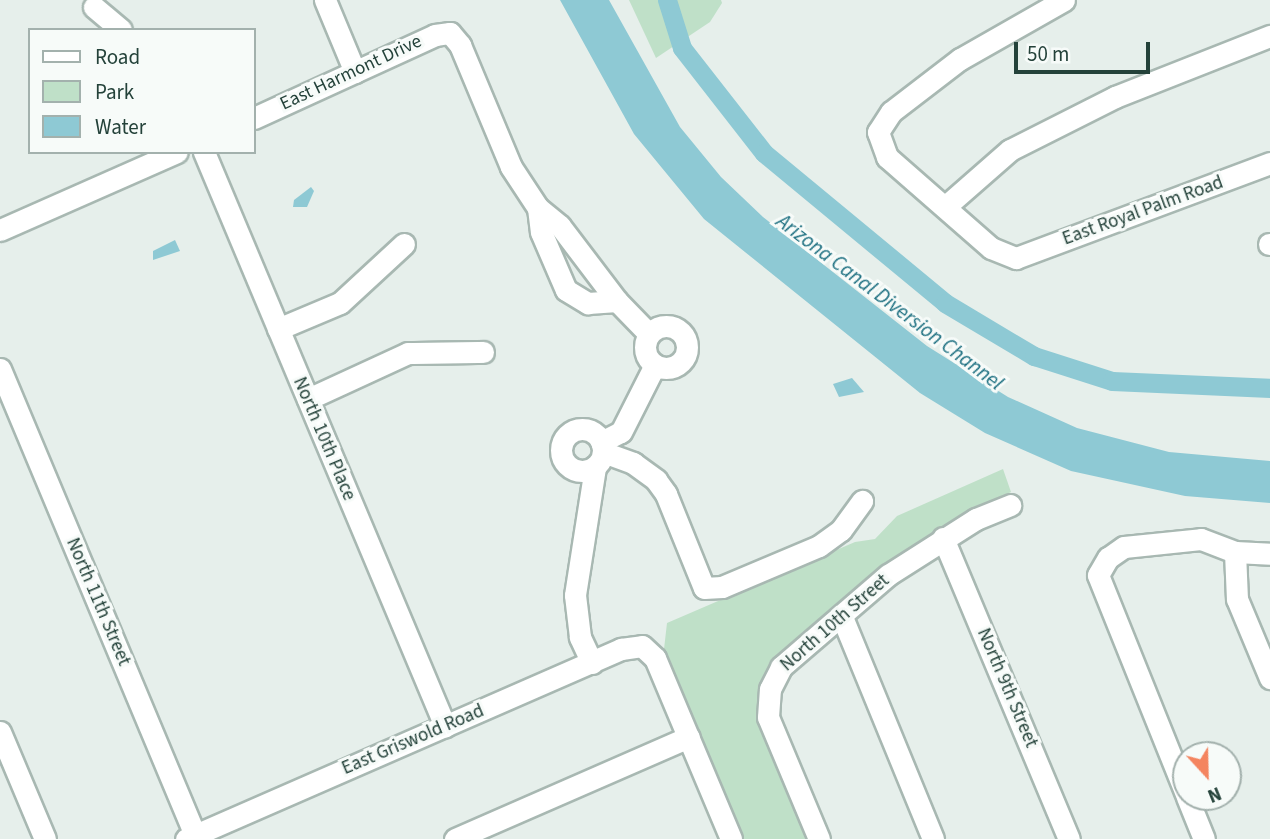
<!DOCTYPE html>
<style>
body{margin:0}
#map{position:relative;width:1270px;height:839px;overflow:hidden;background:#e6efeb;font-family:"Source Sans 3",sans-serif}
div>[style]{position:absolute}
.green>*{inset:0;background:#bfe0c8}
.water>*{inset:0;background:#8ec9d4}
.canal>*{height:19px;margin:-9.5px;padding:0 9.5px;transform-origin:9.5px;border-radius:9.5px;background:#8ec9d4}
.roads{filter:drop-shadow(2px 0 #a8b8b2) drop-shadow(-2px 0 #a8b8b2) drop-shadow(0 2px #a8b8b2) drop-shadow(0 -2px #a8b8b2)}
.minor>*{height:21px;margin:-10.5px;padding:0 10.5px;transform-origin:10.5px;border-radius:10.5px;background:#fff}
.minor>.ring{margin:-10.5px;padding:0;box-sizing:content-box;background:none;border:21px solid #fff;border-radius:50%}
span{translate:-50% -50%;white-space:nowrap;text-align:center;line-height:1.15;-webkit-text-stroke:6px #f7fbf9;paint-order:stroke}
.street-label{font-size:19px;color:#24423a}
.water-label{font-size:21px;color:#1c6f80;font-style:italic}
.legend{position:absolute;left:28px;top:28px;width:228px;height:126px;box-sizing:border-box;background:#f7fbf9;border:2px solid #a3b1ad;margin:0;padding:9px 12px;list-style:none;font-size:21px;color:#24423a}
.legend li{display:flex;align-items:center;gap:14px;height:35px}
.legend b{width:35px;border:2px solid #a3b1ad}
.north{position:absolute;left:1172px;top:741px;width:70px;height:70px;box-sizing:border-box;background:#f7fbf9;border:2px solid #a3b1ad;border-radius:50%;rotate:158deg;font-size:19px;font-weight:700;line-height:28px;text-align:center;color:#24423a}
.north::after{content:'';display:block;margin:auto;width:24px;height:32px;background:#f4845f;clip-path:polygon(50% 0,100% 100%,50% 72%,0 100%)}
.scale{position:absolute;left:1014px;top:42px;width:136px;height:32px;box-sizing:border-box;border:4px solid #24423a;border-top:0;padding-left:9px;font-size:21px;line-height:24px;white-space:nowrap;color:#24423a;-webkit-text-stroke:5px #f7fbf9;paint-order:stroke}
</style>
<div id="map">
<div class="green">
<i style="clip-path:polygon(629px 0,721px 0,722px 3px,710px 22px,656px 58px)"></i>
<i style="clip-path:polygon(1003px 469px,1011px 492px,941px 528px,762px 687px,810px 839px,742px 839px,664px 649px,667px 623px,855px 542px,875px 539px,897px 516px)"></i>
</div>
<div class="water">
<i style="clip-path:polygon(560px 0,609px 0,680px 127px,721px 177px,763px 217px,927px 346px,1008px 397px,1077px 428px,1169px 452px,1270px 461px,1270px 503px,1185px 496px,1071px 471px,985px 433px,920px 393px,704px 219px,634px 134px)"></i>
<i style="clip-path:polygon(311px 187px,314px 191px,307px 207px,293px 207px,294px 200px)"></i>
<i style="clip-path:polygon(175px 240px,180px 251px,153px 260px,153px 251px)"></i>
<i style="clip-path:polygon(852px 378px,864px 392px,839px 397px,833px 384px)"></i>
</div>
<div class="canal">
<i style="left:667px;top:0;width:50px;rotate:72.6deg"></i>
<i style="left:682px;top:48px;width:133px;rotate:52deg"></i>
<i style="left:764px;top:153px;width:235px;rotate:39.6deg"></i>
<i style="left:945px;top:303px;width:104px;rotate:30.8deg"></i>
<i style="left:1034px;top:356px;width:82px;rotate:17.8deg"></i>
<i style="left:1112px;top:381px;width:158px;rotate:2.5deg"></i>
</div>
<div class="roads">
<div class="minor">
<i style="left:325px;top:0;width:78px;rotate:67.4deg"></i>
<i style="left:1064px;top:0;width:120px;rotate:150.4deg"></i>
<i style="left:960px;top:59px;width:87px;rotate:142.5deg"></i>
<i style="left:891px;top:112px;width:24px;rotate:123deg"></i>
<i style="left:878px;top:132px;width:27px;rotate:70deg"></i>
<i style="left:887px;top:157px;width:138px;rotate:41.2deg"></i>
<i style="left:991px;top:248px;width:27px;rotate:22deg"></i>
<i style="left:1016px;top:258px;width:271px;rotate:-20.5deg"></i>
<i style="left:94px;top:7px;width:35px;rotate:40deg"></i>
<i style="left:254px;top:118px;width:199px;rotate:-24.6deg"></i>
<i style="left:435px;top:35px;width:15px;rotate:-8deg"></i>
<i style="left:450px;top:33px;width:16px;rotate:50deg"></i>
<i style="left:460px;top:45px;width:132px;rotate:67.3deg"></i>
<i style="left:511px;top:167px;width:49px;rotate:56.6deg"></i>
<i style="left:538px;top:208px;width:28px;rotate:39deg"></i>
<i style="left:560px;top:226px;width:94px;rotate:52.8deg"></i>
<i style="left:617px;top:301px;width:46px;rotate:45.9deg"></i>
<i style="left:204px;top:152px;width:623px;rotate:67.22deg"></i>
<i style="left:946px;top:206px;width:85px;rotate:-41.2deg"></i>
<i style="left:1010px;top:150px;width:118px;rotate:-26.8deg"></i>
<i style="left:1115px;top:97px;width:167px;rotate:-21.5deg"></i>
<i style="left:538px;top:208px;width:24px;rotate:83deg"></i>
<i style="left:541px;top:232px;width:63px;rotate:66.7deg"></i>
<i style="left:566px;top:290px;width:26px;rotate:31deg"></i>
<i style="left:588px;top:303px;width:29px;rotate:-4deg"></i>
<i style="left:0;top:230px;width:193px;rotate:-23.8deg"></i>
<i style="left:1269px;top:244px;width:1px"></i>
<i class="ring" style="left:645px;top:326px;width:21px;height:21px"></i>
<i style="left:278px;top:329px;width:67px;rotate:-22.8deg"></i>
<i style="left:340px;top:303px;width:87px;rotate:-42.7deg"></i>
<i style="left:0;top:369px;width:505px;rotate:67.29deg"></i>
<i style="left:308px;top:399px;width:110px;rotate:-24.7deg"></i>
<i style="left:408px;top:353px;width:75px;rotate:-0.8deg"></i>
<i class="ring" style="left:561px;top:429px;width:21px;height:21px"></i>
<i style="left:601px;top:442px;width:22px;rotate:-27deg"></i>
<i style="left:621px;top:432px;width:75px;rotate:-63.1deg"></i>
<i style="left:603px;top:452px;width:32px;rotate:20deg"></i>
<i style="left:633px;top:463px;width:29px;rotate:36deg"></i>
<i style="left:656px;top:480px;width:17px;rotate:54deg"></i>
<i style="left:666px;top:494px;width:101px;rotate:68deg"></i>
<i style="left:704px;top:588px;width:18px;rotate:-3deg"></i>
<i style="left:722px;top:587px;width:105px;rotate:-22.9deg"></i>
<i style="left:819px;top:546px;width:27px;rotate:-36deg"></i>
<i style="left:841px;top:530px;width:36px;rotate:-54deg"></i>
<i style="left:943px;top:538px;width:326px;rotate:67.3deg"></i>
<i style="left:1235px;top:552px;width:47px;rotate:87.6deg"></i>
<i style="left:1237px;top:599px;width:86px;rotate:67.3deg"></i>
<i style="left:842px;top:617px;width:240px;rotate:67.7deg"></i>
<i style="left:592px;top:663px;width:29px;rotate:-115deg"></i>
<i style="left:580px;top:637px;width:42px;rotate:-96.8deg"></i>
<i style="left:575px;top:595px;width:130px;rotate:-81.1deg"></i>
<i style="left:0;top:732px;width:116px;rotate:67.2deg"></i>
<i style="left:1186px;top:794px;width:236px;rotate:-111.9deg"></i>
<i style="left:1098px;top:575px;width:20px;rotate:-60deg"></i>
<i style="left:1108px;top:558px;width:19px;rotate:-35deg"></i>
<i style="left:1124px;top:547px;width:77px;rotate:-5.9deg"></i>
<i style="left:1201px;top:539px;width:36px;rotate:21deg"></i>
<i style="left:1235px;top:552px;width:35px;rotate:3deg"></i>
<i style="left:1187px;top:797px;width:45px;rotate:68deg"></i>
<i style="left:186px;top:839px;width:475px;rotate:-23.6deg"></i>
<i style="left:621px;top:649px;width:21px;rotate:-8deg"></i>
<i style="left:642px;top:646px;width:18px;rotate:43deg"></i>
<i style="left:655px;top:658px;width:196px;rotate:67.2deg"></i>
<i style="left:455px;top:839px;width:255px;rotate:-23.6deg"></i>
<i style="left:819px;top:839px;width:132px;rotate:-112.7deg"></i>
<i style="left:768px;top:717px;width:28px;rotate:-86deg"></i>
<i style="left:770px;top:689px;width:25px;rotate:-63deg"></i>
<i style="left:781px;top:667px;width:141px;rotate:-40.7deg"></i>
<i style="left:888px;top:575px;width:104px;rotate:-32.5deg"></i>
<i style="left:976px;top:519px;width:37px;rotate:-22deg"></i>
</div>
</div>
<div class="street-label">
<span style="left:351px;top:73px;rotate:-25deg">East Harmont Drive</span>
<span style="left:1143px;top:211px;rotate:-20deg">East Royal Palm Road</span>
<span style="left:324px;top:439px;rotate:67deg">North 10th Place</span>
<span style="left:98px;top:602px;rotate:67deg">North 11th Street</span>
<span style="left:835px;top:623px;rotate:-41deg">North 10th Street</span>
<span style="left:1007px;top:688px;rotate:67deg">North 9th Street</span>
<span style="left:413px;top:740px;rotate:-23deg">East Griswold Road</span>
</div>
<div class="water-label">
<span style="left:890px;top:302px;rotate:37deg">Arizona Canal Diversion Channel</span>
</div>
<ul class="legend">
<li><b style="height:9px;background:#fff"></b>Road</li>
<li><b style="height:19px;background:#bfe0c8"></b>Park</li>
<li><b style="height:19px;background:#8ec9d4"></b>Water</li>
</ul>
<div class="north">N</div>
<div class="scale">50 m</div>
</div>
